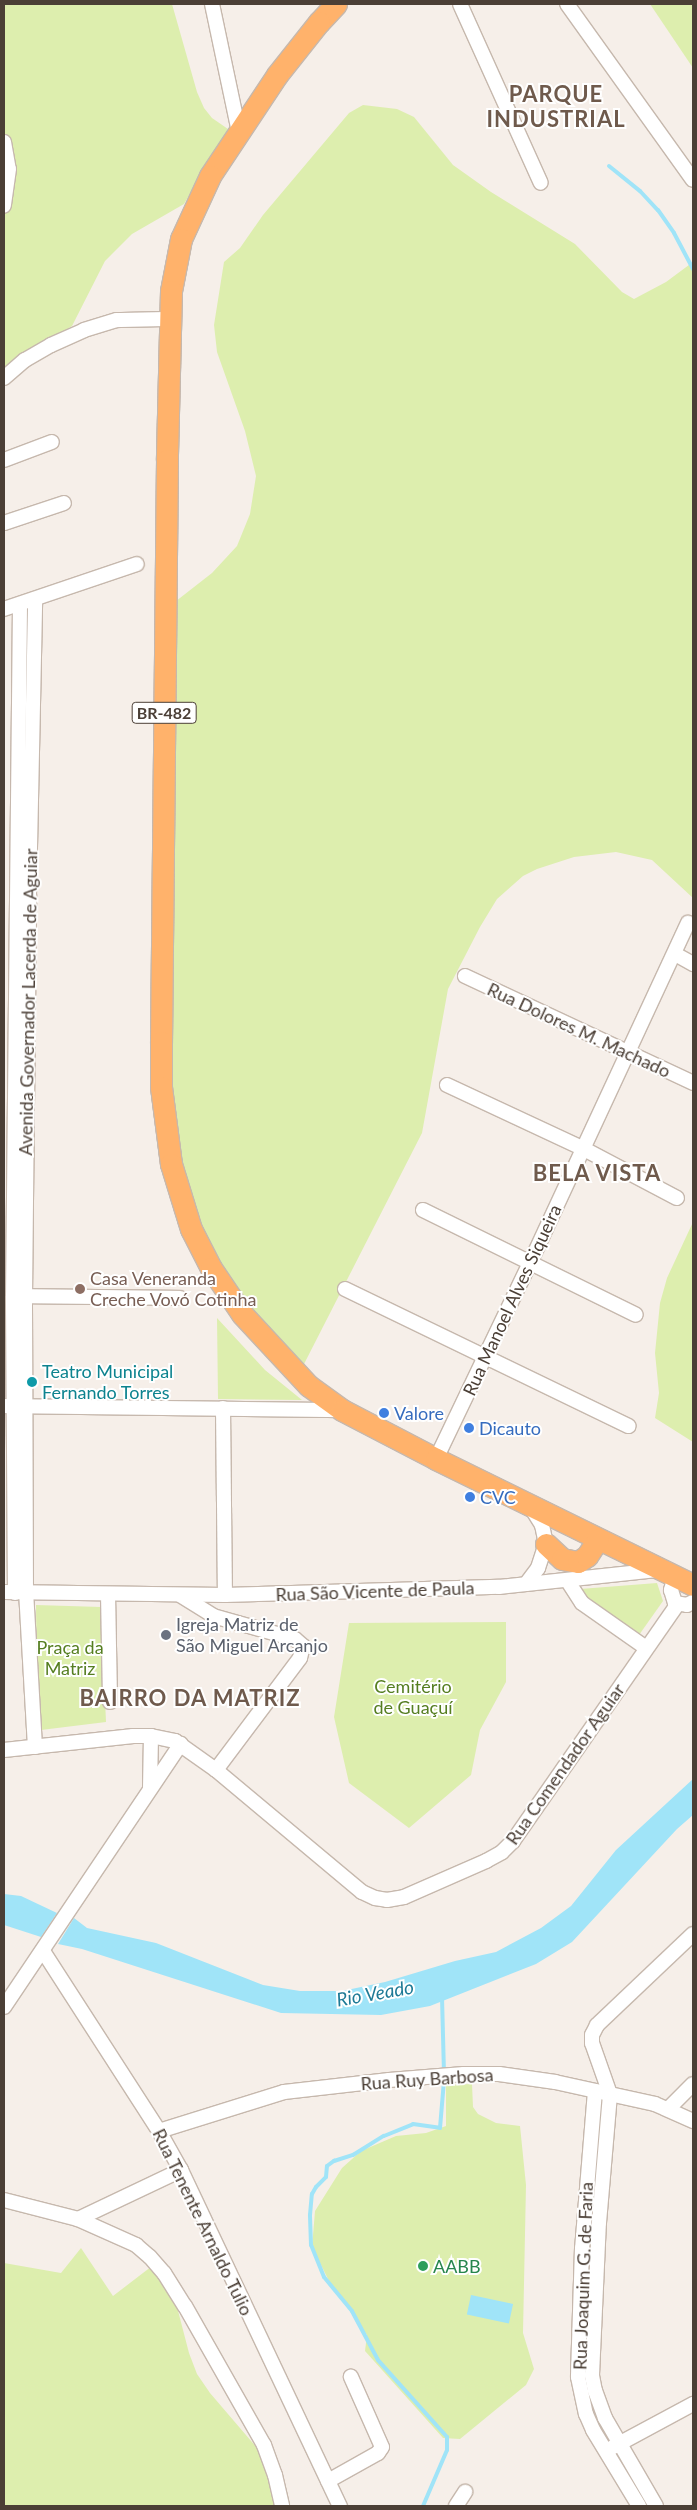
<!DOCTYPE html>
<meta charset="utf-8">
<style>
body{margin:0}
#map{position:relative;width:697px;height:2510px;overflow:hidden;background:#f6efe9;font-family:Lato,sans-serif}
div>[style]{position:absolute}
.green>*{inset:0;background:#ddeeae}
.water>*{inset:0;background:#a0e4f8;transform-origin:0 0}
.stream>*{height:4px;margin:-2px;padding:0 2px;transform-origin:2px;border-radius:2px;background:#a0e4f8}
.roads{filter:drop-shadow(1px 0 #c6b8ad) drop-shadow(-1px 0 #c6b8ad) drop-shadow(0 1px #c6b8ad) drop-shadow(0 -1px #c6b8ad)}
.minor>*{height:14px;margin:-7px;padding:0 7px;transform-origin:7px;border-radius:7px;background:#fff}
.highway>*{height:21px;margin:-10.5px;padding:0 10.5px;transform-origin:10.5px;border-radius:10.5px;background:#ffb26b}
.dots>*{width:14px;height:14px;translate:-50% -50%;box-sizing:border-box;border:2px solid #fff;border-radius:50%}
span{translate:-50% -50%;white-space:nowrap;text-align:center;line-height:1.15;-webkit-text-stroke:4px #fff;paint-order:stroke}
.shield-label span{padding:1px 4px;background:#fff;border:1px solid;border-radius:4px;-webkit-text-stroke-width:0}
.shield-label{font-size:16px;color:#4b3f36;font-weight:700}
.street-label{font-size:18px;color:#4b3f36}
.education-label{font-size:18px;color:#785e54}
.left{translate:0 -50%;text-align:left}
.culture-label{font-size:18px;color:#0d838f}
.shop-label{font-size:18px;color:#366cbe}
.worship-label{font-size:18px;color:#5b616d}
.park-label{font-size:18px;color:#557e21}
.leisure-label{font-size:18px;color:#27864d}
.water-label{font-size:19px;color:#1e7a96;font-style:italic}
.district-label{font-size:22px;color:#6f5a4c;font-weight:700;letter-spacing:1px}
.frame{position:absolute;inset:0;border:5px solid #4b3f36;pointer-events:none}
</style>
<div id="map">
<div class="green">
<i style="clip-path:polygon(4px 4px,172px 4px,197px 92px,204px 108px,212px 118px,228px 129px,184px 204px,132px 234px,105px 261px,72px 326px,4px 370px)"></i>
<i style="clip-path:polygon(650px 4px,693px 4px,693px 68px)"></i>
<i style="clip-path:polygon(363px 105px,397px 109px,414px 117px,453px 165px,491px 192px,575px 244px,622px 292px,634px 299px,666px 282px,693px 262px,693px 898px,652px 860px,616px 852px,574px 857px,537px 869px,523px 876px,497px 899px,480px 927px,448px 989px,422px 1133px,303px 1366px,261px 1323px,230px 1284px,192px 1214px,170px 1127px,171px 605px,212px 573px,237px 546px,250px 514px,256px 476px,245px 431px,217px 352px,214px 325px,224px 262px,240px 248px,263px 215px,349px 113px)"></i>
<i style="clip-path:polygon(693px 1222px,693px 1442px,655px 1418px,659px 1393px,655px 1353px,660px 1303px,667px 1278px)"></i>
<i style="clip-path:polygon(217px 1318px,265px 1370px,302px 1400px,218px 1399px)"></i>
<i style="clip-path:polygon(657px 1583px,663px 1601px,639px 1635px,585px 1599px,580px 1589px)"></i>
<i style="clip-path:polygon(36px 1605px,101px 1607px,106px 1722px,41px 1730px,37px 1681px)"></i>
<i style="clip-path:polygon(506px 1622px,506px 1682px,480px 1730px,471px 1775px,409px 1828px,349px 1783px,334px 1717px,349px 1623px)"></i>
<i style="clip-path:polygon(472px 2084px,473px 2107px,478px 2114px,496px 2123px,520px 2126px,526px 2185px,523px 2333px,534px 2369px,526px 2385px,460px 2439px,443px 2438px,365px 2351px,367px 2335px,331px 2285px,312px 2247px,315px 2211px,342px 2168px,361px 2151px,396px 2136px,426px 2133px,446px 2126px,446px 2085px)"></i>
<i style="clip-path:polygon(81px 2248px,113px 2296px,156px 2263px,176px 2303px,189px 2353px,197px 2374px,210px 2393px,258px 2449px,280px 2506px,4px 2506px,4px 2263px,61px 2273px)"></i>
</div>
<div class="water">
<i style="clip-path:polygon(693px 1779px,693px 1815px,677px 1829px,572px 1942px,536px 1964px,430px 2006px,381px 2015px,281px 2013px,82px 1949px,58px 1944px,74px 1918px,87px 1928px,156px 1943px,263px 1985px,300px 1991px,342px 1991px,385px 1982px,455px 1961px,496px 1952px,541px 1928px,571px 1906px,616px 1850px)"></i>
<i style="clip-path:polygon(4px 1894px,21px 1896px,57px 1913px,41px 1937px,4px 1925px)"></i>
<i style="left:471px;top:2295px;width:43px;height:20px;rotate:12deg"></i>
</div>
<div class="stream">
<i style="left:609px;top:166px;width:40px;rotate:39deg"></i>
<i style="left:640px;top:191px;width:26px;rotate:47deg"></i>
<i style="left:658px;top:210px;width:28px;rotate:55deg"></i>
<i style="left:674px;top:233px;width:41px;rotate:62.2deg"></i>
<i style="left:442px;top:1997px;width:76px;rotate:88.5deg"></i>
<i style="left:423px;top:2506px;width:61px;rotate:-66.8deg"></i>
<i style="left:447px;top:2450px;width:13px;rotate:-90deg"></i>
<i style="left:447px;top:2437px;width:103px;rotate:-131.9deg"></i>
<i style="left:378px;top:2360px;width:55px;rotate:-118deg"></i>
<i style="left:352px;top:2311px;width:44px;rotate:-129.5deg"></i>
<i style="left:324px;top:2277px;width:35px;rotate:-112deg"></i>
<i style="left:311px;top:2245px;width:30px;rotate:-92deg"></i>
<i style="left:310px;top:2215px;width:21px;rotate:-85deg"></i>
<i style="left:312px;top:2194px;width:8px;rotate:-60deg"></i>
<i style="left:316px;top:2187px;width:14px;rotate:-45deg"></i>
<i style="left:326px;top:2177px;width:11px;rotate:-85deg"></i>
<i style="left:327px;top:2166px;width:9px;rotate:-36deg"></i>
<i style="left:334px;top:2161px;width:20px;rotate:-18deg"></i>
<i style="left:353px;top:2155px;width:36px;rotate:-32deg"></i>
<i style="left:384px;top:2136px;width:31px;rotate:-22deg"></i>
<i style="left:413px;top:2124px;width:27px;rotate:8deg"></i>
<i style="left:440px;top:2128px;width:48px;rotate:-85.2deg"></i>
</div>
<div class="roads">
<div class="minor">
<i style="left:212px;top:4px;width:131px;rotate:78.1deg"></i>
<i style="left:460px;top:4px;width:196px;rotate:65.7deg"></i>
<i style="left:567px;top:4px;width:216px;rotate:54.4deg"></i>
<i style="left:4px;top:142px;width:27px;rotate:80deg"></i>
<i style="left:9px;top:169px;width:37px;rotate:98deg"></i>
<i style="left:4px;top:378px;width:28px;rotate:-41deg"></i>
<i style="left:25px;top:360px;width:30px;rotate:-30deg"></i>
<i style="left:51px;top:345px;width:36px;rotate:-24deg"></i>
<i style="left:84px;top:330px;width:34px;rotate:-17deg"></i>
<i style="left:117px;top:320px;width:52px;rotate:-1.1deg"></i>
<i style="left:4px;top:460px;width:51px;rotate:-20.6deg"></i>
<i style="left:4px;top:523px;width:63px;rotate:-18.4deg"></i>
<i style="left:4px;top:609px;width:140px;rotate:-18.7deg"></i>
<i style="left:675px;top:954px;width:21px;rotate:29deg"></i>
<i style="left:465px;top:976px;width:252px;rotate:25.1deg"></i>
<i style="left:447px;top:1085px;width:151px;rotate:25deg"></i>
<i style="left:584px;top:1149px;width:105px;rotate:27.8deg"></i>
<i style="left:423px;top:1210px;width:237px;rotate:26.2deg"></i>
<i style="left:345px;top:1289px;width:315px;rotate:25.8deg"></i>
<i style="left:17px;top:1296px;width:163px;rotate:0.7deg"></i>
<i style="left:4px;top:1406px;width:336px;rotate:0.7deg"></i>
<i style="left:223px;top:1408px;width:187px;rotate:89.4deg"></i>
<i style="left:436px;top:1459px;width:220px;rotate:-64.4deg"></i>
<i style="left:531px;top:1261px;width:373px;rotate:-65.1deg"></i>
<i style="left:675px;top:1576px;width:15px;rotate:106deg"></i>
<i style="left:671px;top:1590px;width:14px;rotate:73deg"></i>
<i style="left:675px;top:1603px;width:12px;rotate:9deg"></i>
<i style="left:687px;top:1605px;width:7px;rotate:-27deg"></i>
<i style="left:567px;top:1580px;width:27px;rotate:57deg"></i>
<i style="left:582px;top:1603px;width:78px;rotate:35.1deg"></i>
<i style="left:526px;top:1584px;width:20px;rotate:-53deg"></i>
<i style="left:538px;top:1568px;width:25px;rotate:-72deg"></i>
<i style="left:546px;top:1544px;width:19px;rotate:-102deg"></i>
<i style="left:542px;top:1525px;width:22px;rotate:-122deg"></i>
<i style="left:4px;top:1592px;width:221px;rotate:0.8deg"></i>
<i style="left:225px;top:1595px;width:274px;rotate:-1.7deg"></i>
<i style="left:499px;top:1587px;width:161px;rotate:-6.1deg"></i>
<i style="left:15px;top:1593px;width:297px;rotate:-90.4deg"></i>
<i style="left:13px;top:1296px;width:692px;rotate:-89.42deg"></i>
<i style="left:108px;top:1594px;width:108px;rotate:88.9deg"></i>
<i style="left:180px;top:1595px;width:39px;rotate:32deg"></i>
<i style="left:213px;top:1616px;width:85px;rotate:15.7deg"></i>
<i style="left:295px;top:1639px;width:11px;rotate:41deg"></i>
<i style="left:303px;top:1646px;width:12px;rotate:104deg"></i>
<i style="left:300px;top:1658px;width:140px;rotate:126.9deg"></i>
<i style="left:35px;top:1747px;width:155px;rotate:-93.3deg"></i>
<i style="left:26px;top:1592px;width:295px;rotate:-90.2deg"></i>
<i style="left:25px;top:1297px;width:402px;rotate:-89.4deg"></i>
<i style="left:29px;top:895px;width:296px;rotate:-88.8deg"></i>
<i style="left:4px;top:1750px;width:130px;rotate:-6.2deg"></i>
<i style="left:133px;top:1736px;width:18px"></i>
<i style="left:151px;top:1736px;width:25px;rotate:12deg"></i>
<i style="left:175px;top:1741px;width:50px;rotate:35.3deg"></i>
<i style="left:216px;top:1770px;width:190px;rotate:39.9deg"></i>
<i style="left:362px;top:1892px;width:14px;rotate:25deg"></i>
<i style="left:375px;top:1898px;width:12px;rotate:9deg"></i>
<i style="left:387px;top:1900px;width:17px;rotate:-10deg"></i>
<i style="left:404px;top:1897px;width:90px;rotate:-23.7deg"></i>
<i style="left:486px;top:1861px;width:18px;rotate:-29deg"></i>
<i style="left:502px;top:1852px;width:16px;rotate:-45deg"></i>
<i style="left:513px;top:1841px;width:287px;rotate:-55.2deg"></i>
<i style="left:150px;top:1788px;width:52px;rotate:-88.9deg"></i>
<i style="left:43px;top:1951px;width:214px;rotate:57.2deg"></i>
<i style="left:159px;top:2131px;width:45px;rotate:60.6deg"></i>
<i style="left:181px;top:2170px;width:372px;rotate:64.7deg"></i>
<i style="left:4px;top:2007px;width:317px;rotate:-56.1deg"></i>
<i style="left:595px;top:2091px;width:158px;rotate:94.7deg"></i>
<i style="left:582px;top:2248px;width:129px;rotate:91.8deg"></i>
<i style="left:578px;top:2377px;width:38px;rotate:78deg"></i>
<i style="left:586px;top:2414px;width:17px;rotate:66deg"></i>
<i style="left:593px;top:2430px;width:89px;rotate:58.8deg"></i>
<i style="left:668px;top:2109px;width:35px;rotate:-45deg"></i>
<i style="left:159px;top:2131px;width:131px;rotate:-17.3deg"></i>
<i style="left:284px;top:2092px;width:106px;rotate:-6.5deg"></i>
<i style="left:389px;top:2080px;width:75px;rotate:-4.6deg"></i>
<i style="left:464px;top:2074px;width:35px"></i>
<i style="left:499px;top:2074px;width:57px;rotate:8.1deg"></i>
<i style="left:555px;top:2082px;width:102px;rotate:12.4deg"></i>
<i style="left:655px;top:2104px;width:42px;rotate:24.1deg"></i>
<i style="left:4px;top:2200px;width:76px;rotate:14.4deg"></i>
<i style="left:78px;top:2219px;width:64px;rotate:24.1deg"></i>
<i style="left:136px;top:2245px;width:18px;rotate:41deg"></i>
<i style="left:150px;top:2257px;width:21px;rotate:49deg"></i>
<i style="left:164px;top:2273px;width:39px;rotate:58deg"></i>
<i style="left:185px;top:2306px;width:160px;rotate:60.4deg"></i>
<i style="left:264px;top:2445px;width:32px;rotate:70deg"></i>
<i style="left:275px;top:2475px;width:32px;rotate:77deg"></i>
<i style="left:78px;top:2219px;width:114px;rotate:-25.4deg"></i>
<i style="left:613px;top:2447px;width:91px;rotate:-28.3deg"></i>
<i style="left:328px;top:2481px;width:57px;rotate:-29.2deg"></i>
<i style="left:378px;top:2453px;width:7px;rotate:-56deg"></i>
<i style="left:382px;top:2447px;width:77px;rotate:-113.9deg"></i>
<i style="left:456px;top:2506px;width:17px;rotate:-57deg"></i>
<i style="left:656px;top:2506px;width:102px;rotate:-120.1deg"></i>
<i style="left:605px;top:2418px;width:29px;rotate:-110deg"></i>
<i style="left:595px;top:2391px;width:16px;rotate:-101deg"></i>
<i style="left:592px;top:2375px;width:152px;rotate:-87.4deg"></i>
<i style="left:599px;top:2223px;width:129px;rotate:-85.1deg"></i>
<i style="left:610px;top:2094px;width:54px;rotate:-109.4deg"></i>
<i style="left:592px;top:2043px;width:8px;rotate:-90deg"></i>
<i style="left:592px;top:2035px;width:11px;rotate:-63deg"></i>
<i style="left:597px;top:2025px;width:132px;rotate:-43.5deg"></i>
</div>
<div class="highway">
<i style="left:336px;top:4px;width:25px;rotate:133deg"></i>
<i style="left:319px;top:22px;width:68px;rotate:128.4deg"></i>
<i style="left:277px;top:75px;width:121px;rotate:123.6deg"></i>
<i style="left:210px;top:176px;width:69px;rotate:114.7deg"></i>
<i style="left:181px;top:239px;width:53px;rotate:100.9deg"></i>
<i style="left:171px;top:291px;width:169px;rotate:91.4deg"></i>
<i style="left:167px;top:460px;width:582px;rotate:90.59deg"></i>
<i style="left:161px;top:1042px;width:45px;rotate:90deg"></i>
<i style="left:161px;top:1087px;width:78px;rotate:82.6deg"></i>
<i style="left:171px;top:1164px;width:68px;rotate:72.9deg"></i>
<i style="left:191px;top:1229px;width:44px;rotate:62.9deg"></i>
<i style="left:211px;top:1268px;width:55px;rotate:56deg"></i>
<i style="left:242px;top:1314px;width:98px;rotate:47.1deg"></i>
<i style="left:309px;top:1386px;width:41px;rotate:36deg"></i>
<i style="left:342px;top:1410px;width:106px;rotate:27.5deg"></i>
<i style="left:436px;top:1459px;width:286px;rotate:26.1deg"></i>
<i style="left:546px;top:1544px;width:22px;rotate:43deg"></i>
<i style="left:562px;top:1559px;width:16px;rotate:11deg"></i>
<i style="left:578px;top:1562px;width:11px;rotate:-34deg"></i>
<i style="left:587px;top:1556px;width:20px;rotate:-57deg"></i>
</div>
</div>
<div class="dots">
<i style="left:80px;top:1289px;background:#8d6e63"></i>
<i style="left:32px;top:1382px;background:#0f9aa8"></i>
<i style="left:384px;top:1413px;background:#3f7fe0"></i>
<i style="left:469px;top:1428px;background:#3f7fe0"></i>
<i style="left:470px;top:1497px;background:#3f7fe0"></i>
<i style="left:166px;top:1635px;background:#6b7280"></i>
<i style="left:423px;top:2266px;background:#2e9e5b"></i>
</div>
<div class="shield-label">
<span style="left:164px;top:713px">BR-482</span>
</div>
<div class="street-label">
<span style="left:28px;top:1002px;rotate:-89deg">Avenida Governador Lacerda de Aguiar</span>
<span style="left:579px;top:1030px;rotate:25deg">Rua Dolores M. Machado</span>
<span style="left:512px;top:1300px;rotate:-65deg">Rua Manoel Alves Siqueira</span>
<span style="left:375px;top:1591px;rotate:-2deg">Rua São Vicente de Paula</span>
<span style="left:565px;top:1764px;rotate:-55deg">Rua Comendador Aguiar</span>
<span style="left:427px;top:2079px;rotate:-4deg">Rua Ruy Barbosa</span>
<span style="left:203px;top:2222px;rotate:64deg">Rua Tenente Arnaldo Tulio</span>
<span style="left:583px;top:2276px;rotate:-88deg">Rua Joaquim G. de Faria</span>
</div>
<div class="education-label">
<span class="left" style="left:90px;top:1289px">Casa Veneranda<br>Creche Vovó Cotinha</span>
</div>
<div class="culture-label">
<span class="left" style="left:42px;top:1382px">Teatro Municipal<br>Fernando Torres</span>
</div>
<div class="shop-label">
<span class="left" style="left:394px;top:1413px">Valore</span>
<span class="left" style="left:479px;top:1428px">Dicauto</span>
<span class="left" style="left:480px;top:1497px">CVC</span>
</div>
<div class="worship-label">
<span class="left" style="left:176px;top:1635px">Igreja Matriz de<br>São Miguel Arcanjo</span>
</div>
<div class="park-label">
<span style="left:70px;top:1658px">Praça da<br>Matriz</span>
<span style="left:413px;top:1697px">Cemitério<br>de Guaçuí</span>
</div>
<div class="leisure-label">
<span class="left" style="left:433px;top:2266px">AABB</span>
</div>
<div class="water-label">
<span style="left:375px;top:1993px;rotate:-10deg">Rio Veado</span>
</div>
<div class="district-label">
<span style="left:556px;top:106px">PARQUE<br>INDUSTRIAL</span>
<span style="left:597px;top:1173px">BELA VISTA</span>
<span style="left:190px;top:1698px">BAIRRO DA MATRIZ</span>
</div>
<div class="frame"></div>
</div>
